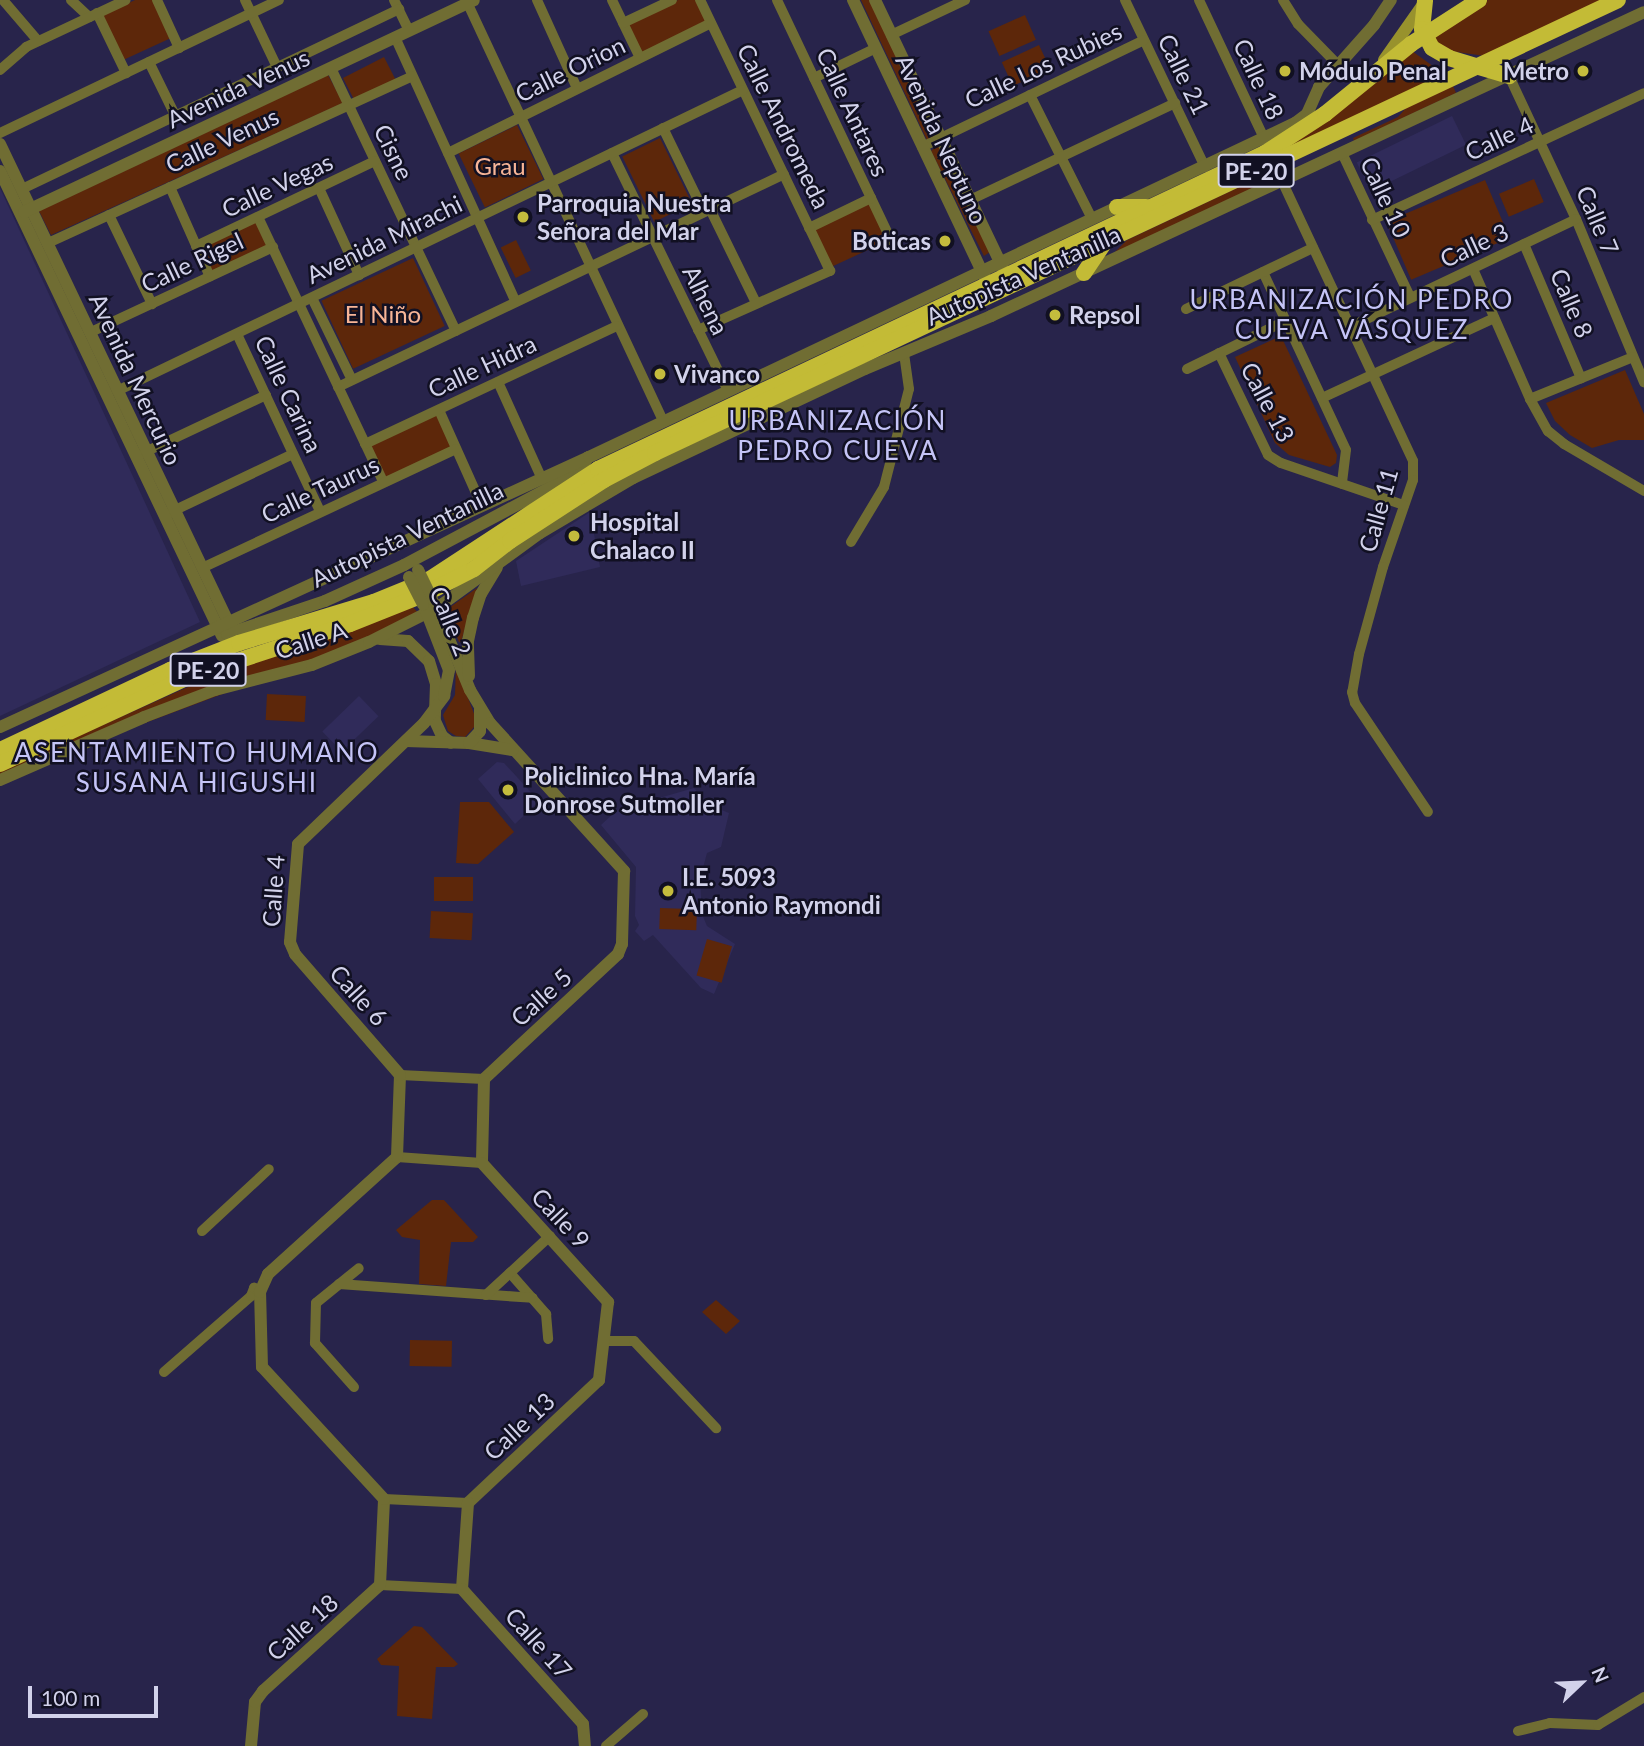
<!DOCTYPE html>
<meta charset="utf-8">
<style>
body{margin:0}
#map{position:relative;width:1644px;height:1746px;overflow:hidden;background:#28244b;font-family:Lato,sans-serif}
div>[style]{position:absolute}
.built>*{inset:0;background:#302b5a;transform-origin:0 0}
.green>*{inset:0;background:#5d270a;transform-origin:0 0}
.minor>*{height:10px;margin:-5px;padding:0 5px;transform-origin:5px;border-radius:5px;background:#706d33}
.tertiary>*{height:12px;margin:-6px;padding:0 6px;transform-origin:6px;border-radius:6px;background:#706d33}
.secondary>*{height:12px;margin:-6px;padding:0 6px;transform-origin:6px;border-radius:6px;background:#98922d}
.trunk>*{height:16px;margin:-8px;padding:0 8px;transform-origin:8px;border-radius:8px;background:#c3bb36}
.tertiary-bridge>*{height:12px;margin:-6px;padding:0 6px;transform-origin:6px;border-radius:6px;background:#706d33}
.dots>*{width:19px;height:19px;translate:-50% -50%;box-sizing:border-box;border:4px solid #111022;border-radius:50%}
span{translate:-50% -50%;white-space:nowrap;text-align:center;line-height:1.15;-webkit-text-stroke:5px #111022;paint-order:stroke}
.shield-label span{padding:2px 5px;background:#111022;border:2px solid;border-radius:5px;-webkit-text-stroke-width:0}
.shield-label{font-size:23px;color:#d2d2eb;font-weight:700}
.street-label{font-size:24px;color:#d2d2eb}
.poi-label{font-size:24px;color:#d2d2eb;font-weight:700}
.left{translate:0 -50%;text-align:left}
.right{translate:-100% -50%;text-align:right}
.park-label{font-size:24px;color:#f7b597}
.neighbourhood-label{font-size:26px;color:#c5c4f7;letter-spacing:2px}
.north{position:absolute;left:1546px;top:1648px;width:70px;height:70px;-webkit-text-stroke:5px #111022;paint-order:stroke;rotate:67deg;font-size:19px;font-weight:700;line-height:28px;text-align:center;color:#d2d2eb}
.north::after{content:'';display:block;margin:auto;width:24px;height:32px;background:#d2d2eb;clip-path:polygon(50% 0,100% 100%,50% 72%,0 100%)}
.scale{position:absolute;left:28px;top:1686px;width:130px;height:32px;box-sizing:border-box;border:4px solid #d2d2eb;border-top:0;padding-left:9px;font-size:21px;line-height:24px;white-space:nowrap;color:#d2d2eb;-webkit-text-stroke:5px #111022;paint-order:stroke}
</style>
<div id="map">
<div class="built">
<i style="left:1452px;top:116px;width:32px;height:106px;rotate:64deg"></i>
<i style="clip-path:polygon(0 188px,200px 622px,0 716px)"></i>
<i style="clip-path:polygon(590px 512px,600px 567px,521px 586px,516px 561px)"></i>
<i style="left:359px;top:696px;width:28px;height:51px;rotate:46deg"></i>
<i style="clip-path:polygon(497px 762px,504px 763px,539px 801px,515px 824px,478px 779px)"></i>
<i style="clip-path:polygon(694px 788px,709px 805px,729px 813px,721px 847px,707px 853px,700px 879px,702px 914px,707px 926px,735px 944px,714px 994px,701px 988px,653px 935px,644px 941px,635px 931px,639px 925px,635px 916px,636px 867px,601px 825px,617px 810px)"></i>
</div>
<div class="green">
<i style="clip-path:polygon(135px 0,156px 0,171px 38px,121px 61px,103px 15px)"></i>
<i style="clip-path:polygon(678px 0,698px 0,708px 22px,641px 53px,628px 24px)"></i>
<i style="clip-path:polygon(861px 0,871px 0,933px 137px,927px 140px)"></i>
<i style="clip-path:polygon(1488px 0,1603px 0,1485px 56px,1443px 50px,1433px 36px)"></i>
<i style="left:1025px;top:15px;width:27px;height:40px;rotate:66deg"></i>
<i style="left:1039px;top:45px;width:26px;height:41px;rotate:65deg"></i>
<i style="clip-path:polygon(1412px 51px,1437px 69px,1449px 73px,1286px 148px)"></i>
<i style="left:384px;top:57px;width:27px;height:46px;rotate:63deg"></i>
<i style="clip-path:polygon(328px 75px,343px 103px,51px 235px,39px 211px)"></i>
<i style="clip-path:polygon(1453px 86px,1456px 93px,1354px 141px,1353px 138px,1398px 117px,1406px 108px)"></i>
<i style="left:517px;top:125px;width:60px;height:65px;rotate:64deg"></i>
<i style="left:660px;top:138px;width:73px;height:42px;rotate:64deg"></i>
<i style="clip-path:polygon(935px 147px,939px 147px,990px 252px,984px 256px,931px 151px)"></i>
<i style="clip-path:polygon(1288px 164px,1290px 171px,1111px 256px,1127px 240px)"></i>
<i style="left:1534px;top:179px;width:25px;height:38px;rotate:67deg"></i>
<i style="left:1485px;top:180px;width:63px;height:107px;rotate:67deg"></i>
<i style="left:868px;top:198px;width:47px;height:62px;rotate:65deg"></i>
<i style="left:258px;top:220px;width:30px;height:64px;rotate:66deg"></i>
<i style="left:516px;top:240px;width:34px;height:17px;rotate:64deg"></i>
<i style="left:413px;top:258px;width:75px;height:101px;rotate:65deg"></i>
<i style="clip-path:polygon(1281px 336px,1337px 455px,1336px 463px,1330px 467px,1289px 455px,1275px 443px,1235px 357px)"></i>
<i style="clip-path:polygon(1625px 370px,1644px 414px,1644px 440px,1619px 440px,1592px 448px,1570px 435px,1555px 421px,1546px 403px)"></i>
<i style="left:437px;top:411px;width:42px;height:76px;rotate:66deg"></i>
<i style="clip-path:polygon(477px 588px,461px 642px,459px 642px,446px 610px)"></i>
<i style="clip-path:polygon(413px 607px,418px 613px,335px 652px,0 777px,0 771px,208px 678px)"></i>
<i style="clip-path:polygon(456px 666px,476px 719px,475px 726px,465px 737px,456px 736px,448px 731px,443px 715px,455px 695px)"></i>
<i style="left:267px;top:694px;width:39px;height:26px;rotate:3deg"></i>
<i style="clip-path:polygon(460px 802px,489px 802px,514px 832px,478px 864px,456px 863px)"></i>
<i style="left:434px;top:877px;width:39px;height:24px"></i>
<i style="left:660px;top:908px;width:37px;height:21px;rotate:2deg"></i>
<i style="left:431px;top:911px;width:42px;height:27px;rotate:3deg"></i>
<i style="left:707px;top:939px;width:26px;height:38px;rotate:16deg"></i>
<i style="clip-path:polygon(432px 1200px,444px 1200px,478px 1237px,473px 1242px,451px 1242px,446px 1286px,419px 1284px,420px 1240px,402px 1237px,396px 1230px)"></i>
<i style="clip-path:polygon(716px 1300px,740px 1321px,726px 1334px,702px 1312px)"></i>
<i style="left:410px;top:1340px;width:42px;height:26px;rotate:1deg"></i>
<i style="clip-path:polygon(414px 1626px,422px 1627px,458px 1664px,454px 1667px,436px 1667px,432px 1719px,397px 1716px,399px 1666px,381px 1665px,377px 1659px)"></i>
</div>
<div class="minor">
<i style="left:3px;top:0;width:54px;rotate:49.5deg"></i>
<i style="left:71px;top:0;width:25px;rotate:43deg"></i>
<i style="left:157px;top:0;width:53px;rotate:65.4deg"></i>
<i style="left:245px;top:0;width:74px;rotate:64.5deg"></i>
<i style="left:394px;top:0;width:34px;rotate:64deg"></i>
<i style="left:466px;top:0;width:465px;rotate:64.9deg"></i>
<i style="left:537px;top:0;width:97px;rotate:65.6deg"></i>
<i style="left:612px;top:0;width:64px;rotate:64.2deg"></i>
<i style="left:777px;top:0;width:268px;rotate:64.6deg"></i>
<i style="left:1125px;top:0;width:185px;rotate:64.4deg"></i>
<i style="left:1199px;top:0;width:153px;rotate:64.8deg"></i>
<i style="left:1283px;top:0;width:28px;rotate:58deg"></i>
<i style="left:1298px;top:24px;width:57px;rotate:45.7deg"></i>
<i style="left:97px;top:13px;width:67px;rotate:64.2deg"></i>
<i style="left:623px;top:23px;width:54px;rotate:-25.1deg"></i>
<i style="left:891px;top:35px;width:82px;rotate:-25.3deg"></i>
<i style="left:395px;top:37px;width:291px;rotate:65.5deg"></i>
<i style="left:149px;top:62px;width:59px;rotate:63.9deg"></i>
<i style="left:331px;top:68px;width:291px;rotate:64.6deg"></i>
<i style="left:0;top:70px;width:35px;rotate:-41deg"></i>
<i style="left:26px;top:47px;width:110px;rotate:-25.2deg"></i>
<i style="left:1509px;top:76px;width:158px;rotate:64.9deg"></i>
<i style="left:1576px;top:219px;width:177px;rotate:67.4deg"></i>
<i style="left:814px;top:78px;width:69px;rotate:-25.8deg"></i>
<i style="left:1030px;top:95px;width:139px;rotate:63.4deg"></i>
<i style="left:663px;top:128px;width:93px;rotate:64deg"></i>
<i style="left:0;top:133px;width:309px;rotate:-25.5deg"></i>
<i style="left:922px;top:147px;width:246px;rotate:-25.7deg"></i>
<i style="left:448px;top:153px;width:293px;rotate:-26.3deg"></i>
<i style="left:612px;top:153px;width:263px;rotate:64deg"></i>
<i style="left:1342px;top:153px;width:159px;rotate:64.7deg"></i>
<i style="left:1282px;top:181px;width:309px;rotate:64.9deg"></i>
<i style="left:1413px;top:461px;width:19px;rotate:90deg"></i>
<i style="left:1413px;top:480px;width:92px;rotate:109deg"></i>
<i style="left:1383px;top:567px;width:90px;rotate:105.4deg"></i>
<i style="left:1359px;top:654px;width:39px;rotate:100deg"></i>
<i style="left:1352px;top:692px;width:11px;rotate:75deg"></i>
<i style="left:1355px;top:703px;width:131px;rotate:56.2deg"></i>
<i style="left:170px;top:187px;width:98px;rotate:66deg"></i>
<i style="left:319px;top:188px;width:96px;rotate:65.3deg"></i>
<i style="left:22px;top:189px;width:418px;rotate:-25.5deg"></i>
<i style="left:970px;top:200px;width:227px;rotate:-25.3deg"></i>
<i style="left:710px;top:209px;width:105px;rotate:63.9deg"></i>
<i style="left:109px;top:215px;width:99px;rotate:64.2deg"></i>
<i style="left:258px;top:217px;width:293px;rotate:64.7deg"></i>
<i style="left:1372px;top:220px;width:300px;rotate:-25deg"></i>
<i style="left:809px;top:228px;width:69px;rotate:-25.8deg"></i>
<i style="left:48px;top:243px;width:400px;rotate:-24.6deg"></i>
<i style="left:1524px;top:244px;width:146px;rotate:67deg"></i>
<i style="left:196px;top:246px;width:198px;rotate:-25.4deg"></i>
<i style="left:1473px;top:269px;width:142px;rotate:66.3deg"></i>
<i style="left:1530px;top:399px;width:37px;rotate:61deg"></i>
<i style="left:1548px;top:431px;width:21px;rotate:39deg"></i>
<i style="left:1564px;top:444px;width:93px;rotate:30.4deg"></i>
<i style="left:1263px;top:272px;width:196px;rotate:65deg"></i>
<i style="left:1346px;top:450px;width:34px;rotate:97deg"></i>
<i style="left:312px;top:298px;width:91px;rotate:64deg"></i>
<i style="left:1186px;top:309px;width:141px;rotate:-25.7deg"></i>
<i style="left:1352px;top:326px;width:248px;rotate:-25.5deg"></i>
<i style="left:698px;top:330px;width:145px;rotate:-24.1deg"></i>
<i style="left:830px;top:271px;width:301px;rotate:-115.6deg"></i>
<i style="left:91px;top:332px;width:201px;rotate:-25deg"></i>
<i style="left:237px;top:334px;width:195px;rotate:64.9deg"></i>
<i style="left:1219px;top:353px;width:113px;rotate:64.3deg"></i>
<i style="left:1268px;top:455px;width:15px;rotate:32deg"></i>
<i style="left:1281px;top:463px;width:130px;rotate:18.9deg"></i>
<i style="left:1187px;top:369px;width:109px;rotate:-26.1deg"></i>
<i style="left:498px;top:382px;width:107px;rotate:65.6deg"></i>
<i style="left:338px;top:387px;width:494px;rotate:-25.5deg"></i>
<i style="left:119px;top:390px;width:692px;rotate:-25.68deg"></i>
<i style="left:1322px;top:398px;width:190px;rotate:-24.9deg"></i>
<i style="left:1530px;top:399px;width:111px;rotate:-22.2deg"></i>
<i style="left:439px;top:410px;width:105px;rotate:65.9deg"></i>
<i style="left:365px;top:444px;width:278px;rotate:-25.1deg"></i>
<i style="left:143px;top:453px;width:136px;rotate:-25.2deg"></i>
<i style="left:171px;top:512px;width:135px;rotate:-25.4deg"></i>
<i style="left:851px;top:542px;width:64px;rotate:-59deg"></i>
<i style="left:884px;top:487px;width:101px;rotate:-75.7deg"></i>
<i style="left:909px;top:389px;width:35px;rotate:-98deg"></i>
<i style="left:202px;top:568px;width:280px;rotate:-25.1deg"></i>
<i style="left:400px;top:1075px;width:84px;rotate:2.7deg"></i>
<i style="left:397px;top:1157px;width:85px;rotate:4deg"></i>
<i style="left:202px;top:1231px;width:91px;rotate:-42.8deg"></i>
<i style="left:510px;top:1273px;width:55px;rotate:48.7deg"></i>
<i style="left:546px;top:1314px;width:25px;rotate:85deg"></i>
<i style="left:339px;top:1284px;width:194px;rotate:4.1deg"></i>
<i style="left:486px;top:1295px;width:87px;rotate:-42.7deg"></i>
<i style="left:604px;top:1341px;width:30px"></i>
<i style="left:634px;top:1341px;width:120px;rotate:46.7deg"></i>
<i style="left:164px;top:1372px;width:116px;rotate:-41.1deg"></i>
<i style="left:251px;top:1296px;width:9px;rotate:-69deg"></i>
<i style="left:254px;top:1288px;width:7px;rotate:34deg"></i>
<i style="left:354px;top:1387px;width:59px;rotate:-131.6deg"></i>
<i style="left:315px;top:1343px;width:40px;rotate:-88.6deg"></i>
<i style="left:316px;top:1303px;width:55px;rotate:-39.1deg"></i>
<i style="left:384px;top:1499px;width:84px;rotate:2.7deg"></i>
<i style="left:380px;top:1585px;width:82px;rotate:2.8deg"></i>
<i style="left:1518px;top:1731px;width:33px;rotate:-14deg"></i>
<i style="left:1550px;top:1723px;width:48px;rotate:2.4deg"></i>
<i style="left:1598px;top:1725px;width:54px;rotate:-31.3deg"></i>
<i style="left:606px;top:1746px;width:49px;rotate:-40.9deg"></i>
</div>
<div class="tertiary">
<i style="left:853px;top:0;width:308px;rotate:64.6deg"></i>
<i style="left:875px;top:0;width:297px;rotate:64.5deg"></i>
<i style="left:0;top:144px;width:541px;rotate:64.48deg"></i>
<i style="left:0;top:171px;width:515px;rotate:64.48deg"></i>
<i style="left:24px;top:212px;width:497px;rotate:-25.2deg"></i>
<i style="left:434px;top:603px;width:94px;rotate:67.5deg"></i>
<i style="left:470px;top:690px;width:39px;rotate:59deg"></i>
<i style="left:490px;top:723px;width:200px;rotate:47.8deg"></i>
<i style="left:624px;top:871px;width:73px;rotate:91.6deg"></i>
<i style="left:622px;top:944px;width:11px;rotate:112deg"></i>
<i style="left:618px;top:954px;width:183px;rotate:137deg"></i>
<i style="left:484px;top:1079px;width:84px;rotate:91.4deg"></i>
<i style="left:482px;top:1163px;width:188px;rotate:47.8deg"></i>
<i style="left:608px;top:1302px;width:79px;rotate:96.6deg"></i>
<i style="left:599px;top:1380px;width:180px;rotate:136.8deg"></i>
<i style="left:468px;top:1503px;width:86px;rotate:94deg"></i>
<i style="left:462px;top:1589px;width:181px;rotate:48.1deg"></i>
<i style="left:583px;top:1724px;width:22px;rotate:85deg"></i>
<i style="left:227px;top:634px;width:103px;rotate:-18.6deg"></i>
<i style="left:325px;top:601px;width:87px;rotate:-24.5deg"></i>
<i style="left:404px;top:565px;width:198px;rotate:-28deg"></i>
<i style="left:579px;top:472px;width:17px;rotate:-59deg"></i>
<i style="left:380px;top:639px;width:28px;rotate:4deg"></i>
<i style="left:408px;top:641px;width:29px;rotate:44deg"></i>
<i style="left:429px;top:661px;width:24px;rotate:73deg"></i>
<i style="left:436px;top:684px;width:37px;rotate:92deg"></i>
<i style="left:435px;top:721px;width:17px;rotate:65deg"></i>
<i style="left:442px;top:736px;width:11px;rotate:38deg"></i>
<i style="left:469px;top:676px;width:35px;rotate:-92deg"></i>
<i style="left:468px;top:641px;width:24px;rotate:-78deg"></i>
<i style="left:473px;top:618px;width:25px;rotate:-72deg"></i>
<i style="left:481px;top:594px;width:31px;rotate:-59deg"></i>
<i style="left:0;top:727px;width:648px;rotate:-24.63deg"></i>
<i style="left:589px;top:457px;width:781px;rotate:-25.32deg"></i>
<i style="left:1295px;top:123px;width:15px;rotate:-37deg"></i>
<i style="left:1307px;top:114px;width:30px;rotate:-66deg"></i>
<i style="left:1319px;top:87px;width:83px;rotate:-48.4deg"></i>
<i style="left:1374px;top:25px;width:30px;rotate:-56deg"></i>
<i style="left:406px;top:741px;width:63px;rotate:1.8deg"></i>
<i style="left:469px;top:743px;width:44px;rotate:9.2deg"></i>
<i style="left:469px;top:743px;width:16px;rotate:-47deg"></i>
<i style="left:480px;top:731px;width:22px;rotate:-90deg"></i>
<i style="left:0;top:780px;width:157px;rotate:-23.6deg"></i>
<i style="left:144px;top:717px;width:76px;rotate:-20.8deg"></i>
<i style="left:215px;top:690px;width:100px;rotate:-14.5deg"></i>
<i style="left:312px;top:665px;width:61px;rotate:-22deg"></i>
<i style="left:369px;top:642px;width:76px;rotate:-26.6deg"></i>
<i style="left:437px;top:608px;width:127px;rotate:-36.1deg"></i>
<i style="left:540px;top:533px;width:108px;rotate:-30.6deg"></i>
<i style="left:633px;top:478px;width:256px;rotate:-25.2deg"></i>
<i style="left:865px;top:369px;width:137px;rotate:-22.8deg"></i>
<i style="left:991px;top:316px;width:720px;rotate:-24.96deg"></i>
<i style="left:251px;top:1746px;width:44px;rotate:-84.8deg"></i>
<i style="left:255px;top:1702px;width:14px;rotate:-54deg"></i>
<i style="left:263px;top:1691px;width:158px;rotate:-42.2deg"></i>
<i style="left:380px;top:1585px;width:86px;rotate:-87.3deg"></i>
<i style="left:384px;top:1499px;width:180px;rotate:-132.7deg"></i>
<i style="left:262px;top:1367px;width:75px;rotate:-91.5deg"></i>
<i style="left:260px;top:1292px;width:20px;rotate:-66deg"></i>
<i style="left:268px;top:1274px;width:174px;rotate:-42.2deg"></i>
<i style="left:397px;top:1157px;width:82px;rotate:-87.9deg"></i>
<i style="left:400px;top:1075px;width:160px;rotate:-131deg"></i>
<i style="left:295px;top:954px;width:13px;rotate:-113deg"></i>
<i style="left:290px;top:942px;width:98px;rotate:-85.3deg"></i>
<i style="left:298px;top:844px;width:175px;rotate:-43.8deg"></i>
<i style="left:424px;top:723px;width:34px;rotate:-53deg"></i>
<i style="left:444px;top:696px;width:26px;rotate:-79deg"></i>
<i style="left:449px;top:670px;width:66px;rotate:-111.2deg"></i>
</div>
<div class="secondary">
<i style="left:1384px;top:60px;width:70px;rotate:-54.9deg"></i>
</div>
<div class="trunk">
<i style="left:1425px;top:1px;width:28px;rotate:96deg"></i>
<i style="left:1422px;top:29px;width:21px;rotate:62deg"></i>
<i style="left:1432px;top:48px;width:20px;rotate:30deg"></i>
<i style="left:1449px;top:58px;width:63px;rotate:16.7deg"></i>
<i style="left:1117px;top:207px;width:29px"></i>
<i style="left:1084px;top:273px;width:36px;rotate:-56deg"></i>
<i style="left:0;top:750px;width:188px;rotate:-25.2deg"></i>
<i style="left:170px;top:670px;width:74px;rotate:-21.4deg"></i>
<i style="left:239px;top:643px;width:141px;rotate:-16.9deg"></i>
<i style="left:374px;top:602px;width:61px;rotate:-22.3deg"></i>
<i style="left:430px;top:579px;width:201px;rotate:-33.2deg"></i>
<i style="left:598px;top:469px;width:738px;rotate:-25.35deg"></i>
<i style="left:1265px;top:153px;width:72px;rotate:-33deg"></i>
<i style="left:1325px;top:114px;width:111px;rotate:-39.1deg"></i>
<i style="left:1411px;top:44px;width:81px;rotate:-32.9deg"></i>
<i style="left:0;top:764px;width:207px;rotate:-24.8deg"></i>
<i style="left:188px;top:677px;width:170px;rotate:-18.1deg"></i>
<i style="left:350px;top:624px;width:79px;rotate:-21.7deg"></i>
<i style="left:423px;top:595px;width:57px;rotate:-27deg"></i>
<i style="left:474px;top:569px;width:46px;rotate:-37.9deg"></i>
<i style="left:510px;top:541px;width:112px;rotate:-33deg"></i>
<i style="left:604px;top:480px;width:58px;rotate:-27.9deg"></i>
<i style="left:655px;top:453px;width:1064px;rotate:-25.19deg"></i>
</div>
<div class="tertiary-bridge">
<i style="left:418px;top:570px;width:32px;rotate:64deg"></i>
<i style="left:409px;top:577px;width:31px;rotate:63deg"></i>
</div>
<div class="dots">
<i style="left:1285px;top:71px;background:#c4bc3d"></i>
<i style="left:1583px;top:71px;background:#c4bc3d"></i>
<i style="left:523px;top:217px;background:#c4bc3d"></i>
<i style="left:945px;top:241px;background:#c4bc3d"></i>
<i style="left:1055px;top:315px;background:#c4bc3d"></i>
<i style="left:660px;top:374px;background:#c4bc3d"></i>
<i style="left:574px;top:536px;background:#c4bc3d"></i>
<i style="left:508px;top:790px;background:#c4bc3d"></i>
<i style="left:668px;top:891px;background:#c4bc3d"></i>
</div>
<div class="shield-label">
<span style="left:1256px;top:171px">PE-20</span>
<span style="left:208px;top:670px">PE-20</span>
</div>
<div class="street-label">
<span style="left:1043px;top:65px;rotate:-25deg">Calle Los Rubies</span>
<span style="left:570px;top:69px;rotate:-26deg">Calle Orion</span>
<span style="left:1184px;top:74px;rotate:64deg">Calle 21</span>
<span style="left:1259px;top:79px;rotate:65deg">Calle 18</span>
<span style="left:238px;top:88px;rotate:-25deg">Avenida Venus</span>
<span style="left:853px;top:112px;rotate:65deg">Calle Antares</span>
<span style="left:784px;top:126px;rotate:64deg">Calle Andromeda</span>
<span style="left:1499px;top:138px;rotate:-25deg">Calle 4</span>
<span style="left:942px;top:139px;rotate:65deg">Avenida Neptuno</span>
<span style="left:222px;top:140px;rotate:-25deg">Calle Venus</span>
<span style="left:394px;top:152px;rotate:64deg">Cisne</span>
<span style="left:277px;top:185px;rotate:-25deg">Calle Vegas</span>
<span style="left:1386px;top:197px;rotate:65deg">Calle 10</span>
<span style="left:1598px;top:220px;rotate:67deg">Calle 7</span>
<span style="left:384px;top:239px;rotate:-26deg">Avenida Mirachi</span>
<span style="left:1474px;top:245px;rotate:-25deg">Calle 3</span>
<span style="left:192px;top:262px;rotate:-25deg">Calle Rigel</span>
<span style="left:1023px;top:275px;rotate:-24deg">Autopista Ventanilla</span>
<span style="left:706px;top:300px;rotate:64deg">Alhena</span>
<span style="left:1572px;top:303px;rotate:67deg">Calle 8</span>
<span style="left:482px;top:366px;rotate:-25deg">Calle Hidra</span>
<span style="left:136px;top:379px;rotate:65deg">Avenida Mercurio</span>
<span style="left:289px;top:394px;rotate:65deg">Calle Carina</span>
<span style="left:1268px;top:402px;rotate:62deg">Calle 13</span>
<span style="left:320px;top:489px;rotate:-25deg">Calle Taurus</span>
<span style="left:1378px;top:510px;rotate:-74deg">Calle 11</span>
<span style="left:407px;top:534px;rotate:-26deg">Autopista Ventanilla</span>
<span style="left:451px;top:621px;rotate:68deg">Calle 2</span>
<span style="left:311px;top:640px;rotate:-18deg">Calle A</span>
<span style="left:273px;top:891px;rotate:-86deg">Calle 4</span>
<span style="left:359px;top:995px;rotate:48deg">Calle 6</span>
<span style="left:541px;top:997px;rotate:-42deg">Calle 5</span>
<span style="left:561px;top:1218px;rotate:47deg">Calle 9</span>
<span style="left:519px;top:1426px;rotate:-43deg">Calle 13</span>
<span style="left:302px;top:1627px;rotate:-42deg">Calle 18</span>
<span style="left:539px;top:1643px;rotate:48deg">Calle 17</span>
</div>
<div class="poi-label">
<span class="left" style="left:1299px;top:71px">Módulo Penal</span>
<span class="right" style="left:1569px;top:71px">Metro</span>
<span class="left" style="left:537px;top:217px">Parroquia Nuestra<br>Señora del Mar</span>
<span class="right" style="left:931px;top:241px">Boticas</span>
<span class="left" style="left:1069px;top:315px">Repsol</span>
<span class="left" style="left:674px;top:374px">Vivanco</span>
<span class="left" style="left:590px;top:536px">Hospital<br>Chalaco II</span>
<span class="left" style="left:524px;top:790px">Policlinico Hna. María<br>Donrose Sutmoller</span>
<span class="left" style="left:682px;top:891px">I.E. 5093<br>Antonio Raymondi</span>
</div>
<div class="park-label">
<span style="left:500px;top:166px">Grau</span>
<span style="left:383px;top:314px">El Niño</span>
</div>
<div class="neighbourhood-label">
<span style="left:1352px;top:315px">URBANIZACIÓN PEDRO<br>CUEVA VÁSQUEZ</span>
<span style="left:838px;top:436px">URBANIZACIÓN<br>PEDRO CUEVA</span>
<span style="left:197px;top:768px">ASENTAMIENTO HUMANO<br>SUSANA HIGUSHI</span>
</div>
<div class="north">N</div>
<div class="scale">100 m</div>
</div>
